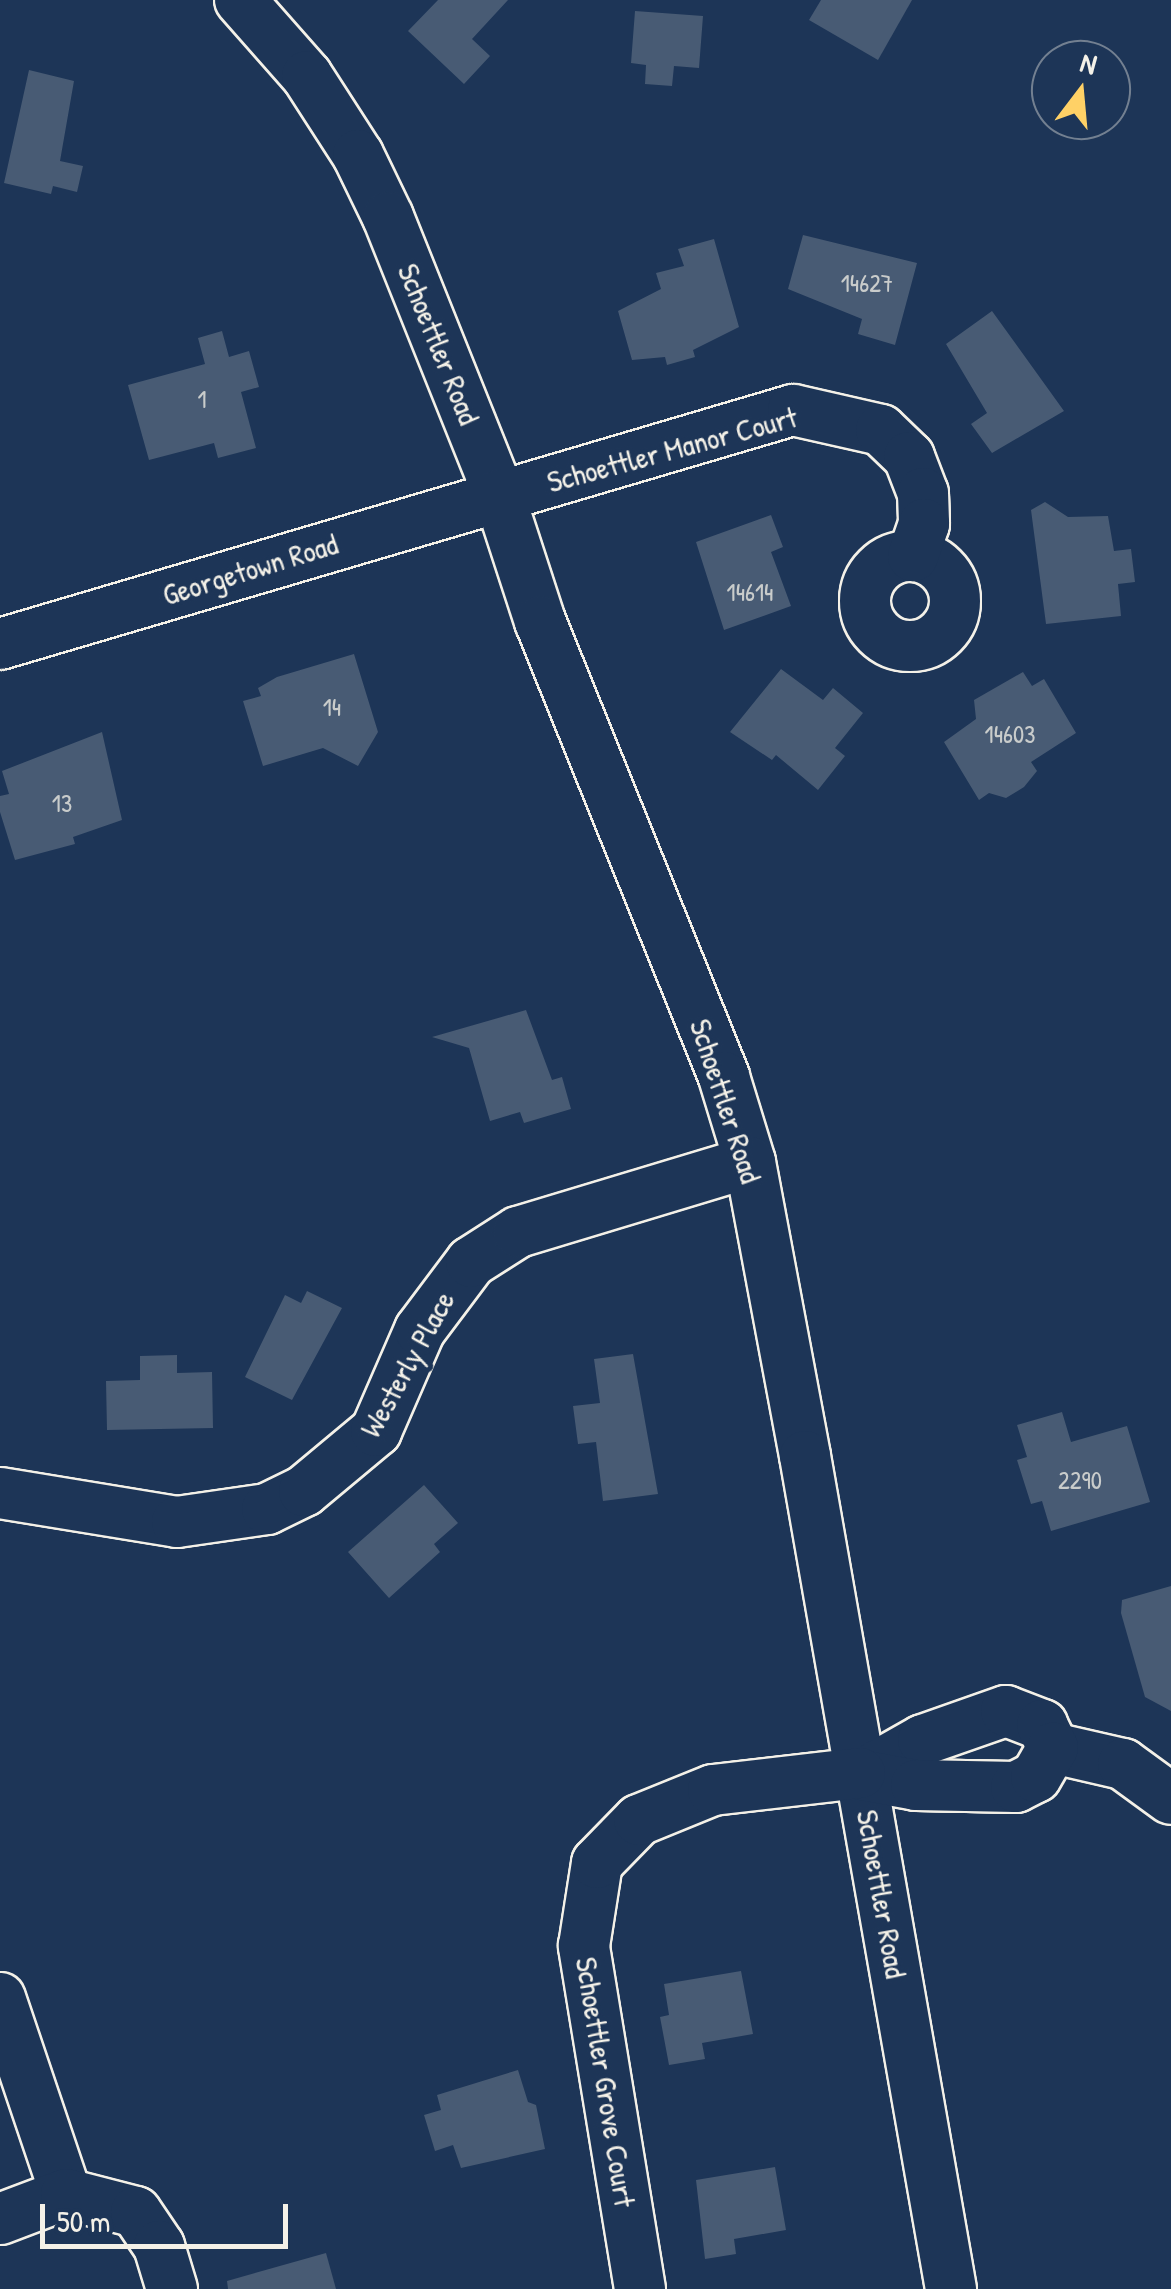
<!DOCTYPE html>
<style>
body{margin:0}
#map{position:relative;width:1171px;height:2289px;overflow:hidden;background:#1d3557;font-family:"Patrick Hand",sans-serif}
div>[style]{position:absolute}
.building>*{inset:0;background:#485b74}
.roads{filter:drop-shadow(2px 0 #f4f1e8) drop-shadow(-2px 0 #f4f1e8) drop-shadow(0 2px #f4f1e8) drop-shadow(0 -2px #f4f1e8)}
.minor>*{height:50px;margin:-25px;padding:0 25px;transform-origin:25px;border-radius:25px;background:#1d3557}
.minor>.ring{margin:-25px;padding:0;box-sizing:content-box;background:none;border:50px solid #1d3557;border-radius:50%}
span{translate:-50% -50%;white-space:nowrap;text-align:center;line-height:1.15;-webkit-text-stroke:10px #1d3557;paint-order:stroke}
.number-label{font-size:25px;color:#c9cccb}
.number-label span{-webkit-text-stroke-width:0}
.street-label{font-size:30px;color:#f4f1e8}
.north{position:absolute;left:1031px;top:40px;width:100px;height:100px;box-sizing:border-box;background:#1d3557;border:2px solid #738091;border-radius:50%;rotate:16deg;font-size:28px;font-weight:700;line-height:40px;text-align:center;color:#f4f1e8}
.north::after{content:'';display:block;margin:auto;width:35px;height:45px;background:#ffd166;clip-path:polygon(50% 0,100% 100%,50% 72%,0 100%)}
.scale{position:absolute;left:40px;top:2204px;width:248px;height:45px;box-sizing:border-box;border:5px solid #f4f1e8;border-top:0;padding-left:12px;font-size:30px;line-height:35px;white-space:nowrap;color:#f4f1e8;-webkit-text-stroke:8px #1d3557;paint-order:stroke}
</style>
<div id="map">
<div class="building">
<i style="clip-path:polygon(438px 0,508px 0,472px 39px,490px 56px,464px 84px,408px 31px)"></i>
<i style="clip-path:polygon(821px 0,912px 0,878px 60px,809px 20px)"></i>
<i style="clip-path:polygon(635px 11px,703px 16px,699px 68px,674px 66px,672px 86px,645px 84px,646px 65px,631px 63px)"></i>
<i style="clip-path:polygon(29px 70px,74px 81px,60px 161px,83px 166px,77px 192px,53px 186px,51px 194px,4px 183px)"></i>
<i style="clip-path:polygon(803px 235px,917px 263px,895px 345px,858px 334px,862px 319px,788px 289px)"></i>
<i style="clip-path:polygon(714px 239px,739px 327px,693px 350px,695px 357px,667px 365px,665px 357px,632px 360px,618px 311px,661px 289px,656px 273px,684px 266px,678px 249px)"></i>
<i style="clip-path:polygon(992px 311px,1064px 411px,992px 453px,971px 424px,987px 413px,946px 344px)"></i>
<i style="clip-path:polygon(222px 331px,229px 357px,249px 351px,259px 387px,241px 392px,256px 448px,218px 458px,214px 443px,149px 460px,128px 385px,205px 364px,198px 338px)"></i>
<i style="clip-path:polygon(1045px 502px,1068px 517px,1108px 516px,1114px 551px,1131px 549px,1135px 582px,1118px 584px,1121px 616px,1046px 624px,1031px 510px)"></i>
<i style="clip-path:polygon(771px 515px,783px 547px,771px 552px,791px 606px,724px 630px,696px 542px)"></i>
<i style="clip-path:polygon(354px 654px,378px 732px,358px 766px,323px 748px,263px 766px,243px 701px,261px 696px,258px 688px,277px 677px)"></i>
<i style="clip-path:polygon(781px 669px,823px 700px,833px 688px,863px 713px,835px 748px,845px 756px,818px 790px,776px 755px,772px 760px,730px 732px)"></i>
<i style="clip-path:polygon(1023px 672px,1032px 686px,1044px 679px,1076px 733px,1031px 762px,1037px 771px,1024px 787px,1006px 798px,989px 793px,979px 800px,944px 742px,976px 719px,974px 700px)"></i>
<i style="clip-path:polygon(102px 732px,122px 820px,73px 837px,75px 844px,15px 860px,0 812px,0 796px,9px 794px,2px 771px)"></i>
<i style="clip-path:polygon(526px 1010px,552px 1080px,562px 1077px,571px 1109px,524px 1123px,520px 1112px,490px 1121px,469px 1048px,432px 1037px)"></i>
<i style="clip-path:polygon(307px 1291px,342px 1308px,292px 1400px,245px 1377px,285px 1295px,301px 1303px)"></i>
<i style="clip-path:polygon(633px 1354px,658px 1494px,603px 1501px,596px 1442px,578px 1444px,573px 1406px,600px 1403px,594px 1359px)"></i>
<i style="clip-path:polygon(177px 1355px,177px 1373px,212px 1372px,213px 1428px,107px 1430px,106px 1381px,140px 1380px,140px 1356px)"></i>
<i style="clip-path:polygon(1062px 1412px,1071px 1442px,1127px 1426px,1150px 1502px,1051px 1531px,1042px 1501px,1031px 1504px,1017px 1460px,1027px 1457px,1017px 1425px)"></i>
<i style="clip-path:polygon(424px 1485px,458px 1523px,434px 1544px,440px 1552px,389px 1598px,348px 1552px)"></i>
<i style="clip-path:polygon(1171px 1586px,1171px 1711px,1145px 1697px,1121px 1613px,1122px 1600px)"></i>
<i style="clip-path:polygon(741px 1971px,753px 2034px,702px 2043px,705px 2059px,669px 2065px,660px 2017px,669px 2015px,664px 1984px)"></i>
<i style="clip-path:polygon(518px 2070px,528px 2102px,536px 2105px,545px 2149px,461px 2168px,453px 2145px,435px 2151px,424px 2115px,441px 2110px,437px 2095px)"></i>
<i style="clip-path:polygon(775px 2167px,786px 2230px,734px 2239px,736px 2254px,705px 2259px,696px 2180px)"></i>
<i style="clip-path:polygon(326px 2253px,336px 2289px,228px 2289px,227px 2281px)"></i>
</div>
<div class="roads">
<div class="minor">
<i style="left:240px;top:0;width:101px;rotate:48.6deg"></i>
<i style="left:307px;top:76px;width:94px;rotate:57.2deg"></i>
<i style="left:358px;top:155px;width:69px;rotate:64.2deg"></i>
<i style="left:388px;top:217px;width:299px;rotate:68.2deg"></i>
<i style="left:499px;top:495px;width:133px;rotate:72deg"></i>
<i style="left:540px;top:621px;width:492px;rotate:68deg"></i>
<i style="left:724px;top:1077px;width:89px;rotate:73deg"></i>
<i style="left:750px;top:1162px;width:299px;rotate:79.4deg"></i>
<i style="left:805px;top:1456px;width:846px;rotate:80.06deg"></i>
<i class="ring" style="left:865px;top:556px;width:40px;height:40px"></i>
<i style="left:0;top:644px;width:827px;rotate:-16.44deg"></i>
<i style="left:793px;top:410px;width:90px;rotate:12.8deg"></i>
<i style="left:881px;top:430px;width:39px;rotate:44deg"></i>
<i style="left:909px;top:457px;width:39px;rotate:69deg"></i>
<i style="left:923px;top:493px;width:31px;rotate:88deg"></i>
<i style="left:924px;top:524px;width:34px;rotate:109deg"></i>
<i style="left:0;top:1493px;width:179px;rotate:9.3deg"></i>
<i style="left:177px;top:1522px;width:91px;rotate:-8.2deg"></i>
<i style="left:267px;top:1509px;width:41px;rotate:-25.9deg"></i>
<i style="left:304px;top:1491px;width:94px;rotate:-39.8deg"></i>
<i style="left:376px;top:1431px;width:110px;rotate:-66.5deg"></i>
<i style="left:420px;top:1330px;width:85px;rotate:-53.1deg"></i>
<i style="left:471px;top:1262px;width:56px;rotate:-32.6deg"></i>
<i style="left:518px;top:1232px;width:242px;rotate:-16.8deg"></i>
<i style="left:1053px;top:1748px;width:72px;rotate:12.9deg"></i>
<i style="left:1123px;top:1764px;width:59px;rotate:36.1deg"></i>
<i style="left:861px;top:1775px;width:71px;rotate:-29.4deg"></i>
<i style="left:923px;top:1740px;width:88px;rotate:-19.3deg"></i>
<i style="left:1006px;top:1711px;width:39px;rotate:21deg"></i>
<i style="left:1042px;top:1725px;width:25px;rotate:64deg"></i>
<i style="left:861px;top:1775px;width:56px;rotate:10.3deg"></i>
<i style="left:916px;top:1785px;width:100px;rotate:1.1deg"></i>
<i style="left:1016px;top:1787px;width:22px;rotate:-27deg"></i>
<i style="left:1036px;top:1777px;width:34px;rotate:-60deg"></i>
<i style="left:0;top:1998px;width:207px;rotate:71.4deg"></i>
<i style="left:0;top:2219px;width:71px;rotate:-20.7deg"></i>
<i style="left:66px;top:2194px;width:72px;rotate:14.4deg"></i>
<i style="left:136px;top:2212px;width:41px;rotate:55.9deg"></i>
<i style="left:159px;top:2246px;width:45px;rotate:73.2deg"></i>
<i style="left:640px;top:2289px;width:348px;rotate:-99.3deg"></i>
<i style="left:584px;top:1946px;width:84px;rotate:-81.1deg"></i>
<i style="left:597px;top:1863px;width:60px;rotate:-45.7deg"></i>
<i style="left:639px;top:1820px;width:80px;rotate:-22.1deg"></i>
<i style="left:713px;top:1790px;width:148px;rotate:-6.6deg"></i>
</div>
</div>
<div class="number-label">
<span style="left:867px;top:283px">14627</span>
<span style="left:202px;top:399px">1</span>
<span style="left:750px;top:592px">14614</span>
<span style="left:332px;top:707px">14</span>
<span style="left:1010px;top:734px">14603</span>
<span style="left:62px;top:803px">13</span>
<span style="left:1080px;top:1480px">2290</span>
</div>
<div class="street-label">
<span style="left:439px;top:344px;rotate:68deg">Schoettler Road</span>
<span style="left:672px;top:449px;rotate:-15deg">Schoettler Manor Court</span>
<span style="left:250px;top:569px;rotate:-17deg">Georgetown Road</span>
<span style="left:726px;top:1101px;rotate:72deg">Schoettler Road</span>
<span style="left:407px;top:1364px;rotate:-61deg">Westerly Place</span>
<span style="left:882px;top:1894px;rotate:80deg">Schoettler Road</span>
<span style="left:606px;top:2082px;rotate:81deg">Schoettler Grove Court</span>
</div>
<div class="north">N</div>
<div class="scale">50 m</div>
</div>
